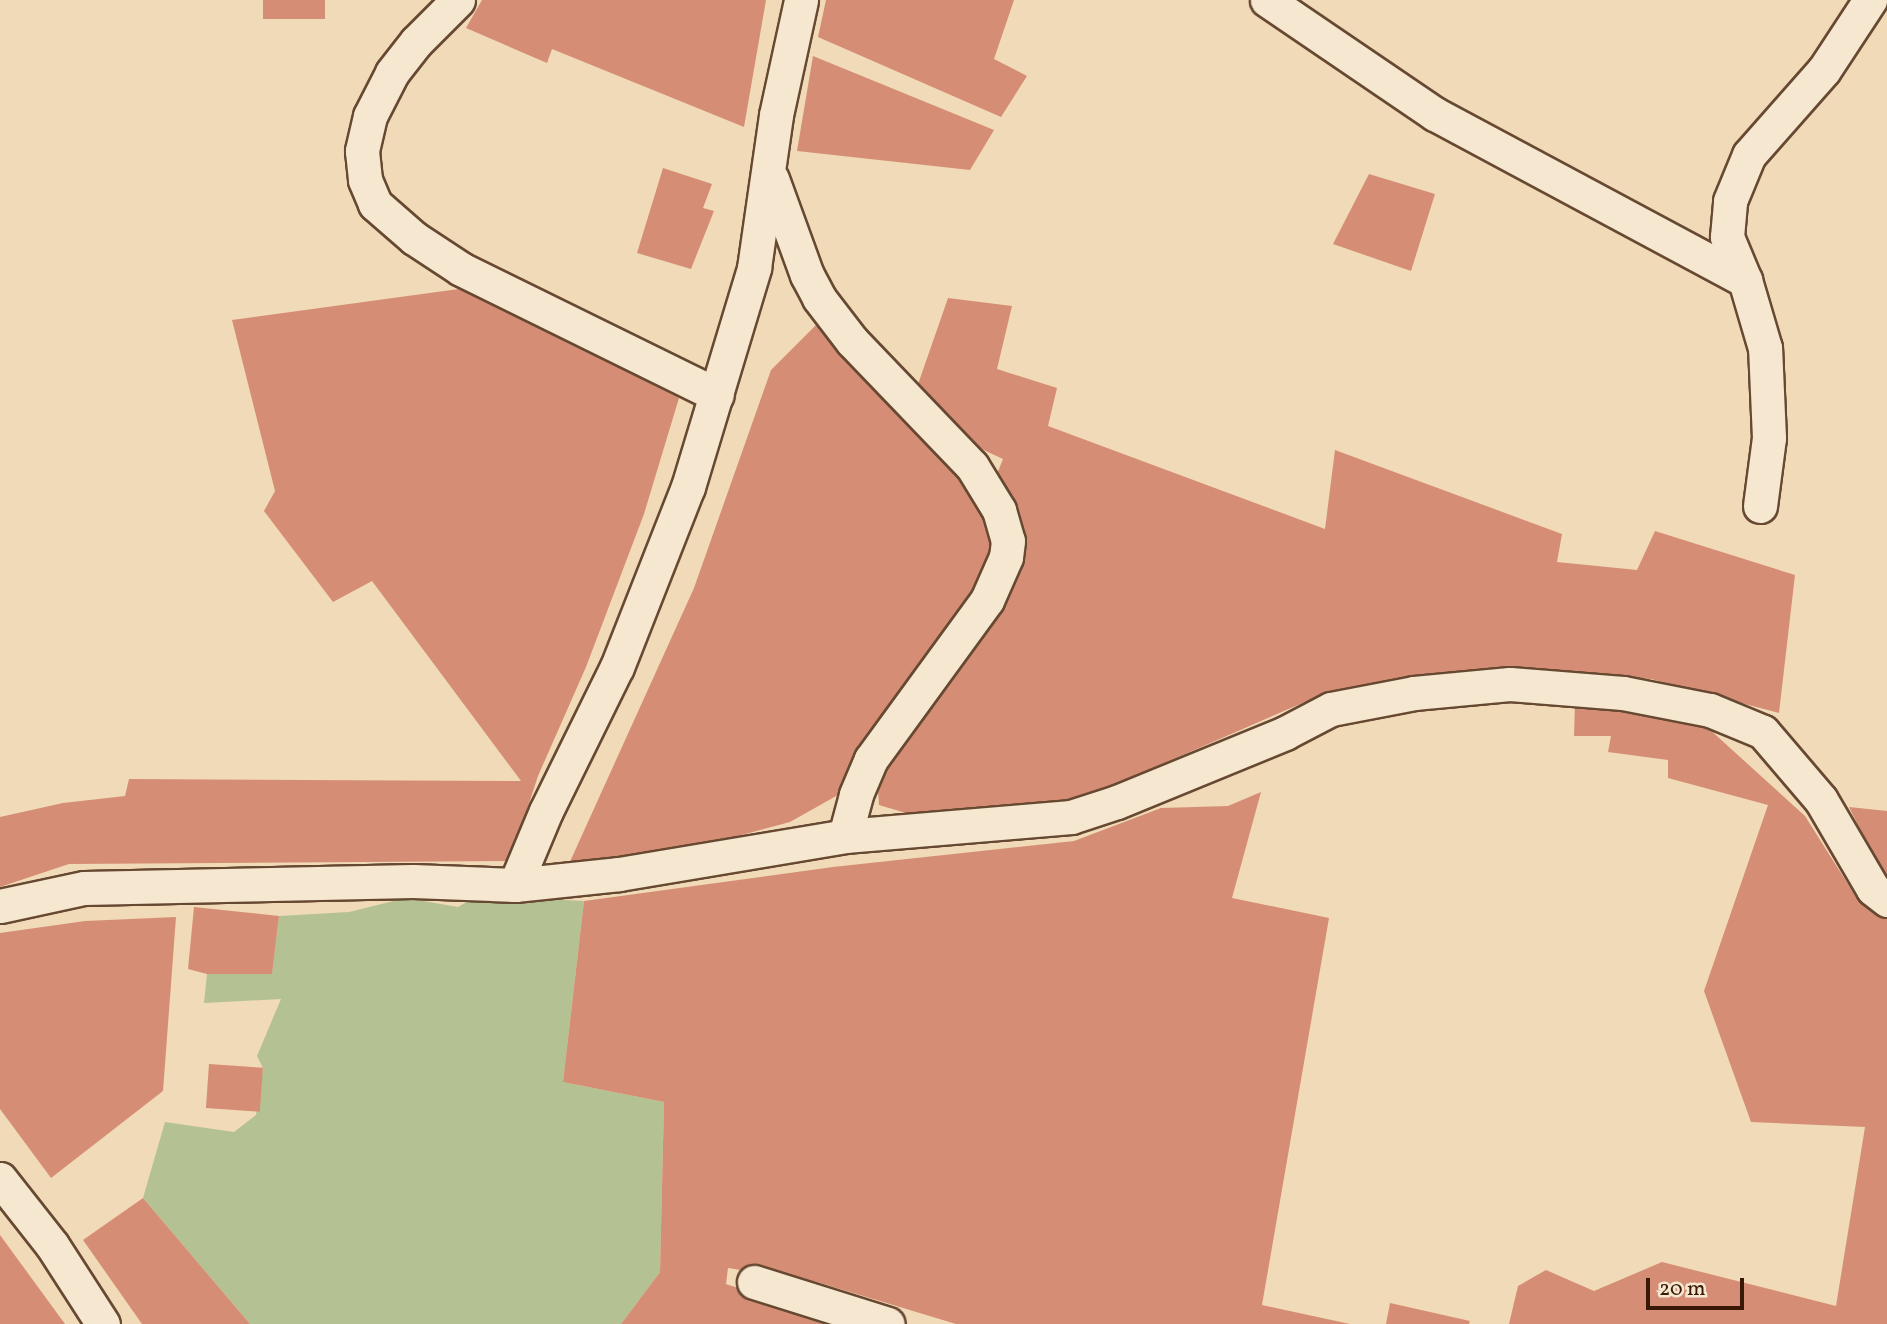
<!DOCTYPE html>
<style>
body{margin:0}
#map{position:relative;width:1887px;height:1324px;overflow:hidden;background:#f1dab7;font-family:Vollkorn,serif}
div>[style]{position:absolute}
.green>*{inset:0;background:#b4c193}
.building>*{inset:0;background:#d58e75;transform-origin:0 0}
.roads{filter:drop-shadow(2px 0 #674932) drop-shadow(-2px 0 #674932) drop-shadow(0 2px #674932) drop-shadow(0 -2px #674932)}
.minor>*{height:33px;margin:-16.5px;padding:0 16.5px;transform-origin:16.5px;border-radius:16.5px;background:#f6e7d0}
span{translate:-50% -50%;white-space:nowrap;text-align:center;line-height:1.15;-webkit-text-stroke:5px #f6e7d0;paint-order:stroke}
.scale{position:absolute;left:1646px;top:1278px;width:98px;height:32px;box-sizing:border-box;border:4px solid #391905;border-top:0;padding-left:9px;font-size:21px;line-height:24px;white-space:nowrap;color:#391905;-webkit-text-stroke:5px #f6e7d0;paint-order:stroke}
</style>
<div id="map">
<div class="green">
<i style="clip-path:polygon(478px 895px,584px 901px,563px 1082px,664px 1102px,660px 1272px,621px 1324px,250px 1324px,143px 1198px,165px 1122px,234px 1132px,256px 1115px,263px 1068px,257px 1056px,281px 999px,204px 1003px,207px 974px,272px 973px,279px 916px,349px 912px,406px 898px,458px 907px)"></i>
</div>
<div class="building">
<i style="left:263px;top:0;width:62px;height:19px"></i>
<i style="clip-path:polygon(482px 0,766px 0,744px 127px,552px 49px,547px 63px,466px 28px)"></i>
<i style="clip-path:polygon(826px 0,1014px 0,994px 59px,1027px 76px,1001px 117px,818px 37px)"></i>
<i style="clip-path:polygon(813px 56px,994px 130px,970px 170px,797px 151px)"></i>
<i style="clip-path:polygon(663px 168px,712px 184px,703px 208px,714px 211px,691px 269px,637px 253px)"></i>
<i style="clip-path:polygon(1369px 174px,1435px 194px,1411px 271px,1333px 244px)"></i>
<i style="clip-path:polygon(466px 288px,679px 398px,644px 514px,586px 667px,538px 776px,510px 861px,69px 864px,0 887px,0 817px,63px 803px,125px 796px,129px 779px,521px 781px,372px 581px,333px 602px,264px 511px,275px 491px,232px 320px)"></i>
<i style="clip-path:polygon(948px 298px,1012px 306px,997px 369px,1057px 388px,1048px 426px,1325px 529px,1335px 450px,1562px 534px,1557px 562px,1637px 570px,1655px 531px,1795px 575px,1779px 713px,1651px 679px,1529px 672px,1412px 680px,1355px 687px,1307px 701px,1068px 805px,909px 814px,879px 805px,876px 759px,998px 590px,993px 484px,1003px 459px,949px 434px,916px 390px)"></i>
<i style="clip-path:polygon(819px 322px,1003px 524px,977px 607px,838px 795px,790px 822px,704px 845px,568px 866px,694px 588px,771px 370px)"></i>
<i style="clip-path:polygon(1575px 703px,1696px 717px,1805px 816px,1856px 897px,1887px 915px,1887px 1324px,1509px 1324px,1518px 1286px,1546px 1270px,1594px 1291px,1662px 1262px,1836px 1306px,1865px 1127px,1751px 1122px,1704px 991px,1768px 805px,1668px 778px,1668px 760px,1608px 752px,1611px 736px,1574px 736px)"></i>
<i style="clip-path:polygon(1261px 792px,1232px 898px,1329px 918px,1262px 1305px,1350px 1324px,956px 1324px,817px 1282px,728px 1268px,726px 1284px,848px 1324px,621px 1324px,660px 1272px,664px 1102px,563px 1082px,584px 901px,833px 867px,1074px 841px,1161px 808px,1228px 806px)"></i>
<i style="clip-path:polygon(1849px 807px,1887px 811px,1887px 878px,1883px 876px)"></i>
<i style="clip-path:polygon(194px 907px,279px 916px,272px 974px,207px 974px,188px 969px)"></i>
<i style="clip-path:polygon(176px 917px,163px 1091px,51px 1178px,0 1109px,0 933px,85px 921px)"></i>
<i style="left:209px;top:1064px;width:54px;height:44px;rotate:4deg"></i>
<i style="clip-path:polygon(143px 1198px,250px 1324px,142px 1324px,83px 1240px)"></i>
<i style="clip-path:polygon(0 1235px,65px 1324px,0 1324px)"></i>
<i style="clip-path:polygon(1390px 1303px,1470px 1321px,1469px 1324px,1386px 1324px)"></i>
</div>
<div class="roads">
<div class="minor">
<i style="left:458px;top:0;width:59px;rotate:135deg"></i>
<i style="left:416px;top:42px;width:39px;rotate:128deg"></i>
<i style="left:392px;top:73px;width:48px;rotate:117.1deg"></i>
<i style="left:370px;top:116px;width:36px;rotate:103deg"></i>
<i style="left:362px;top:151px;width:29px;rotate:84deg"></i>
<i style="left:365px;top:180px;width:26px;rotate:67deg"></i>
<i style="left:375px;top:204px;width:52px;rotate:41.1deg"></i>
<i style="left:414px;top:238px;width:56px;rotate:33.4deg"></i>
<i style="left:461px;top:269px;width:285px;rotate:26.2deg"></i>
<i style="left:1267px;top:0;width:203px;rotate:34.2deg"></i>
<i style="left:1435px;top:114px;width:352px;rotate:28.2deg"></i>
<i style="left:772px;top:179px;width:102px;rotate:70deg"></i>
<i style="left:807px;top:275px;width:26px;rotate:62deg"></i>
<i style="left:819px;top:298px;width:54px;rotate:52.5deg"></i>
<i style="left:852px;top:341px;width:173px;rotate:46.2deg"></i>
<i style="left:972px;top:466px;width:52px;rotate:58.5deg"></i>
<i style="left:999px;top:510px;width:32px;rotate:74deg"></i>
<i style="left:1008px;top:541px;width:16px;rotate:97deg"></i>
<i style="left:1006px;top:557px;width:47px;rotate:113.8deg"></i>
<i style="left:987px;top:600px;width:197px;rotate:126.1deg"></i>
<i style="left:871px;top:759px;width:39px;rotate:113deg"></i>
<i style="left:856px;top:795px;width:42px;rotate:105deg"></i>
<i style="left:1760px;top:506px;width:69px;rotate:-82.5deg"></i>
<i style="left:1769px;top:438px;width:90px;rotate:-92.5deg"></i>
<i style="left:1765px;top:348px;width:71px;rotate:-106.4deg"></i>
<i style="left:1745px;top:280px;width:47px;rotate:-112.7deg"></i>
<i style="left:1727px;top:237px;width:36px;rotate:-85deg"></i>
<i style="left:1730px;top:201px;width:50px;rotate:-67.6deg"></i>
<i style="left:1749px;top:155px;width:113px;rotate:-48.6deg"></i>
<i style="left:1824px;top:70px;width:84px;rotate:-56.7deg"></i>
<i style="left:515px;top:885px;width:80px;rotate:-67.3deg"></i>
<i style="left:546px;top:811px;width:161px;rotate:-63.8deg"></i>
<i style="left:617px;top:667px;width:193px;rotate:-68.5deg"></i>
<i style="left:688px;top:487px;width:229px;rotate:-73.2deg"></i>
<i style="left:754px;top:268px;width:155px;rotate:-81.8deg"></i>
<i style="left:776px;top:115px;width:118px;rotate:-77.7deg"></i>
<i style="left:0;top:906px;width:86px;rotate:-12.1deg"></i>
<i style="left:84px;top:888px;width:329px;rotate:-1.2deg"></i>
<i style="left:413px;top:881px;width:102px;rotate:2.2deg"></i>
<i style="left:515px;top:885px;width:105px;rotate:-6deg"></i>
<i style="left:619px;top:874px;width:229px;rotate:-9.5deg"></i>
<i style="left:845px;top:836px;width:227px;rotate:-4.8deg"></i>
<i style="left:1071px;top:817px;width:48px;rotate:-18.1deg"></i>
<i style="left:1117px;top:802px;width:182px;rotate:-22.3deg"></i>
<i style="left:1285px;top:733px;width:52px;rotate:-27.6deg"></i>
<i style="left:1331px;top:709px;width:85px;rotate:-10.9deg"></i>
<i style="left:1414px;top:693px;width:96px;rotate:-5.4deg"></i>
<i style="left:1510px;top:684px;width:113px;rotate:4.6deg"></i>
<i style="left:1623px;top:693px;width:89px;rotate:11.1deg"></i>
<i style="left:1710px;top:710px;width:57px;rotate:22.5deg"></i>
<i style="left:1763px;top:732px;width:89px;rotate:49.5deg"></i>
<i style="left:1821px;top:800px;width:103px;rotate:59.7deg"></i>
<i style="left:1873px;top:889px;width:18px;rotate:38deg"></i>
<i style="left:0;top:1179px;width:84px;rotate:51.8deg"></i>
<i style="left:52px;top:1245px;width:94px;rotate:57.2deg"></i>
<i style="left:754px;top:1282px;width:140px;rotate:17.4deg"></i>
</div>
</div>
<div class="scale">20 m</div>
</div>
